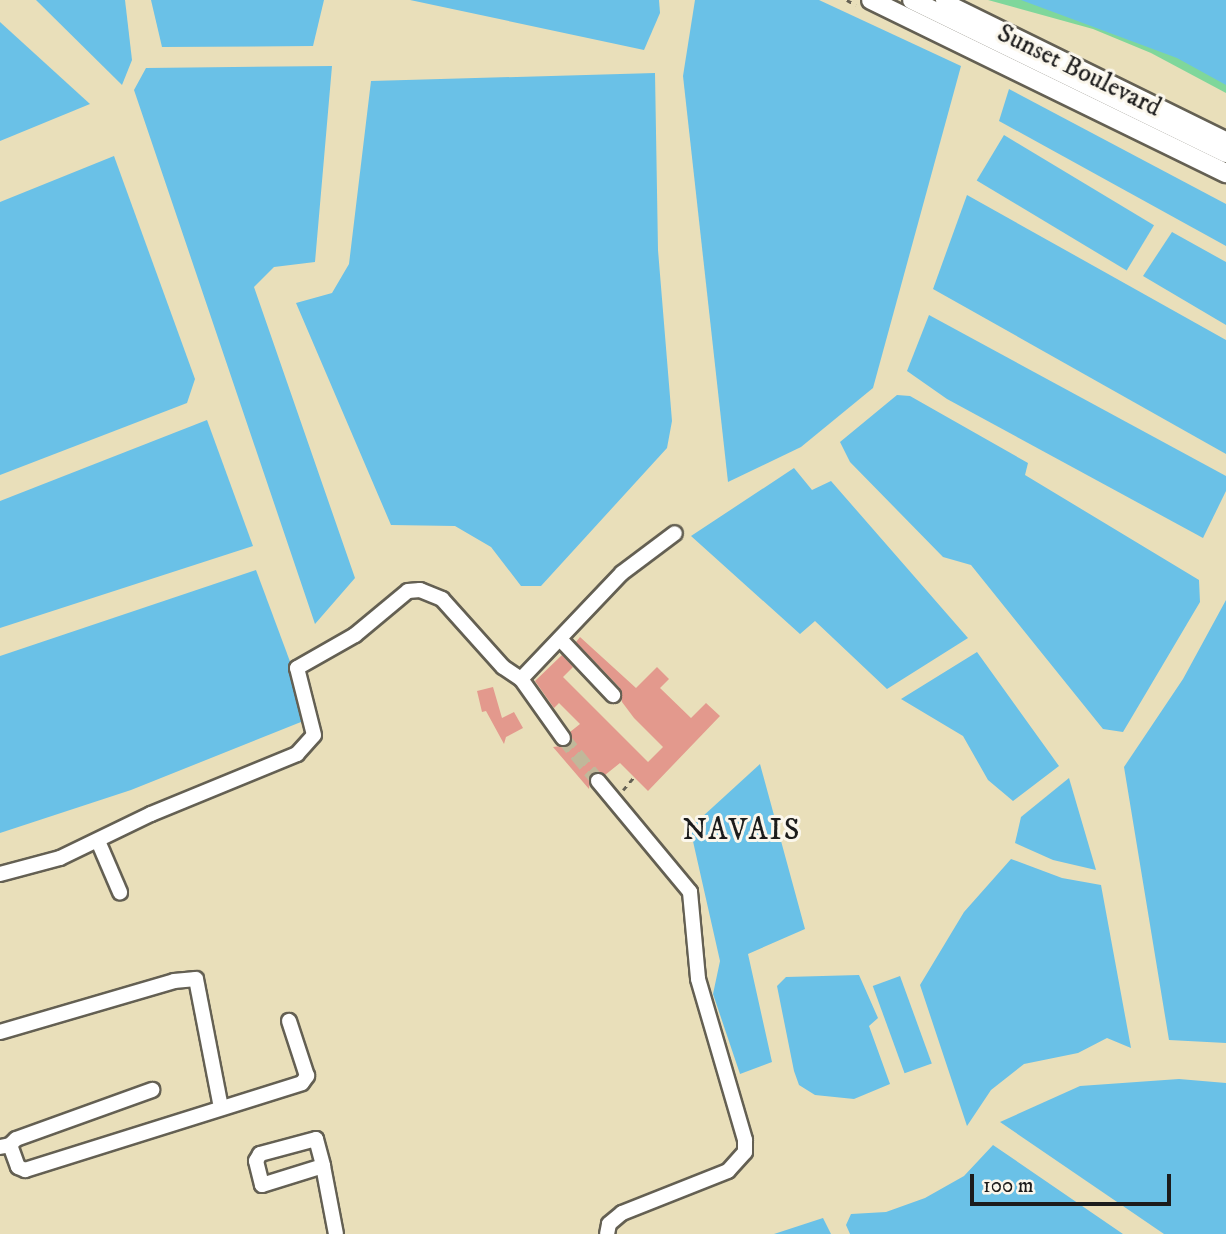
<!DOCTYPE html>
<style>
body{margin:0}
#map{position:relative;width:1226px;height:1234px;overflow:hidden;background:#e9dfba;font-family:"IM FELL DW Pica",serif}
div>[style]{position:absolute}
.green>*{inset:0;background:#7fd79b}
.water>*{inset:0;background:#6ac1e7;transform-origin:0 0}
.building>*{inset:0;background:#e3998d}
.minor-tunnel>*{height:14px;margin-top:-7px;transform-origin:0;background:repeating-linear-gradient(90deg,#c0b89a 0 14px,transparent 0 21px)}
.path>*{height:2.5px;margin-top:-1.25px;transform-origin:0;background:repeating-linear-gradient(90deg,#646053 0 5px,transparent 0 10px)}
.roads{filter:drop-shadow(2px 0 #646053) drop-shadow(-2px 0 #646053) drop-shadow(0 2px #646053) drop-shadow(0 -2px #646053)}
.minor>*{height:14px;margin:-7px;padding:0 7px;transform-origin:7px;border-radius:7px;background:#fff}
.major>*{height:18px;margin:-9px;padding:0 9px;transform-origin:9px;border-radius:9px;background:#fff}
span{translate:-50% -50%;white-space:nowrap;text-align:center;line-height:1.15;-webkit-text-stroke:6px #fbf7ec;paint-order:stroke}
.street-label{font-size:26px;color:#1c1c1c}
.quarter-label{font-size:30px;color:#1c1c1c;letter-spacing:2px}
.scale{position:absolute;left:970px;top:1174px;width:201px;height:32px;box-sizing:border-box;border:4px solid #1c1c1c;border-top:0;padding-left:9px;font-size:21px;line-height:24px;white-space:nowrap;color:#1c1c1c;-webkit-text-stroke:5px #fbf7ec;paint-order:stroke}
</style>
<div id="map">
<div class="green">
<i style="clip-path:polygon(988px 0,1066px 0,1226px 64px,1226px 93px,1151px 53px,1093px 29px)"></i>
</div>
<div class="water">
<i style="clip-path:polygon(36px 0,125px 0,132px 60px,122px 85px)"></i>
<i style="clip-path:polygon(151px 0,324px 0,313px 46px,162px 47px)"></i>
<i style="clip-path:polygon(410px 0,659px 0,660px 13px,644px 50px)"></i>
<i style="clip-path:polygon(695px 0,819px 0,961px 66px,873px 388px,801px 447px,728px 482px,683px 76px)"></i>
<i style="clip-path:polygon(1021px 0,1226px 0,1226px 85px,1177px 58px)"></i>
<i style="clip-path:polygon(0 22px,90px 104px,0 141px)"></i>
<i style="clip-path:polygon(332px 66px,315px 262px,274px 267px,254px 287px,355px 578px,315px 624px,134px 90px,146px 68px)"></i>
<i style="clip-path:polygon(655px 73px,658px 250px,672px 421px,667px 448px,541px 586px,521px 586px,491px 547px,455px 526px,391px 525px,296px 303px,332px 293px,349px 264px,371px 81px)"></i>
<i style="clip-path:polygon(1009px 89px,1226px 204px,1226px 246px,999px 121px)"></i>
<i style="left:1004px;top:135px;width:175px;height:53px;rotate:31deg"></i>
<i style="clip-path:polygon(114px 156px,195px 379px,187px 403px,0 475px,0 202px)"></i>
<i style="clip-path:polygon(967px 195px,1226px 340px,1226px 454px,933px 289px)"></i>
<i style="clip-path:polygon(1172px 232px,1226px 262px,1226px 325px,1143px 276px)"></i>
<i style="clip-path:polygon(929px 315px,1226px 476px,1226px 491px,1203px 538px,947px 399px,907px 371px)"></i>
<i style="clip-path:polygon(897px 395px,910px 396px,1028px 463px,1025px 475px,1199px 580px,1200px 602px,1123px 732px,1103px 729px,971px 565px,943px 557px,850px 462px,840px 442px)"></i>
<i style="clip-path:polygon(207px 420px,253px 546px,0 628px,0 501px)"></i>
<i style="clip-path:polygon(794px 468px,812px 490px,831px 481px,968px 638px,887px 689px,815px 621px,800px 634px,691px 536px)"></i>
<i style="clip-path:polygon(256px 570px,311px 718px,131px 790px,0 833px,0 656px)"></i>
<i style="clip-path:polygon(1226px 600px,1226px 1043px,1169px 1040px,1124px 767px,1183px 679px)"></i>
<i style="clip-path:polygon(977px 652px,1059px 766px,1013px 801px,988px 780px,963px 736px,901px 699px)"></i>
<i style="clip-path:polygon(760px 764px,805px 929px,748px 954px,772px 1062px,740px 1074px,713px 994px,720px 961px,690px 828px)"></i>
<i style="clip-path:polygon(1069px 778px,1096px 870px,1053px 860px,1015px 843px,1021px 817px)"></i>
<i style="clip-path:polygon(1011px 859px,1062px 878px,1101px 885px,1131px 1048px,1107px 1038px,1078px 1053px,1024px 1064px,991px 1090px,967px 1126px,920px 985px,964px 912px)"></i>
<i style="clip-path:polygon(859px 975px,878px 1018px,869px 1026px,890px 1084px,854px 1099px,815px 1095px,799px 1085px,794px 1071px,777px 986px,786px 977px)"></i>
<i style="left:900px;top:976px;width:93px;height:29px;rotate:70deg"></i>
<i style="clip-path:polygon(1179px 1079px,1226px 1083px,1226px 1234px,1164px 1234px,1000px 1122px,1080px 1086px)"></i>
<i style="clip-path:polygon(993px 1145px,1123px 1234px,850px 1234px,846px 1225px,851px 1214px,886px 1212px,925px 1198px,964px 1176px)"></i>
<i style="clip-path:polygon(823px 1218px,831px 1234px,774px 1234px)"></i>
</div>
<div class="building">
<i style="clip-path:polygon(580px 637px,636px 688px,657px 667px,669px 679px,660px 688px,691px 718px,706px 703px,720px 716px,648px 791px,620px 763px,605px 775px,591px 774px,589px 789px,553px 747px,569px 745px,570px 732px,580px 724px,559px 703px,554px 708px,535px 681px,562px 655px,573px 667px,563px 677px,648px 762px,663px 747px,634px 718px,622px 702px,620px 688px,576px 642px)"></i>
<i style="clip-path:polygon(493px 687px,502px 718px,514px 712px,523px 728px,506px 737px,504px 744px,486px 711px,482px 712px,477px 691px)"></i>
</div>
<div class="minor-tunnel">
<i style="left:563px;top:738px;width:55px;rotate:50.9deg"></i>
</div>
<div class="path">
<i style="left:847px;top:0;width:10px;rotate:29deg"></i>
<i style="left:623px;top:790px;width:17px;rotate:-50deg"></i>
</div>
<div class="roads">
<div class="minor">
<i style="left:943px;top:0;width:315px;rotate:26.2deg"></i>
<i style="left:561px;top:640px;width:76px;rotate:46.6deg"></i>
<i style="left:563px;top:738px;width:72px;rotate:-125.4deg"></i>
<i style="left:521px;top:679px;width:146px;rotate:-46.4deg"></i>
<i style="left:622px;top:573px;width:66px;rotate:-37deg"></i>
<i style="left:598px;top:781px;width:144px;rotate:50.3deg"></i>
<i style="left:690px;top:892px;width:87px;rotate:84.7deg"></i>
<i style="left:698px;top:979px;width:168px;rotate:73.7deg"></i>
<i style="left:745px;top:1140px;width:12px;rotate:90deg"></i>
<i style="left:745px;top:1152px;width:25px;rotate:132deg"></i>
<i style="left:728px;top:1171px;width:114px;rotate:158.4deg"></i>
<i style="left:622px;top:1213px;width:17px;rotate:140deg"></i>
<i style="left:609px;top:1224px;width:10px;rotate:101deg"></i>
<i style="left:98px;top:841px;width:56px;rotate:66.7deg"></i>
<i style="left:0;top:874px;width:62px;rotate:-14.9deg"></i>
<i style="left:60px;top:858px;width:101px;rotate:-25.8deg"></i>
<i style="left:151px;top:814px;width:158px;rotate:-22.3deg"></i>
<i style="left:297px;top:754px;width:25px;rotate:-48deg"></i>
<i style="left:314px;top:735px;width:69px;rotate:-104.2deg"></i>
<i style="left:297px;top:668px;width:67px;rotate:-29.6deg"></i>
<i style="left:355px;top:635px;width:69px;rotate:-39.7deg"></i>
<i style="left:408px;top:591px;width:12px;rotate:-5deg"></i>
<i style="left:420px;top:590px;width:24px;rotate:22deg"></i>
<i style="left:442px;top:599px;width:91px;rotate:48.1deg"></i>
<i style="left:503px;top:667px;width:22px;rotate:34deg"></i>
<i style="left:0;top:1032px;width:181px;rotate:-16.3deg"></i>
<i style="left:174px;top:981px;width:22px;rotate:-5deg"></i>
<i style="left:196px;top:979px;width:131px;rotate:79deg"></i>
<i style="left:10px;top:1145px;width:8px;rotate:-45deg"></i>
<i style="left:16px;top:1139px;width:145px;rotate:-19.8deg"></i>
<i style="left:0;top:1147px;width:10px;rotate:-11deg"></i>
<i style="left:10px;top:1145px;width:23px;rotate:70deg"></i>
<i style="left:18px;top:1167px;width:8px;rotate:23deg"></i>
<i style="left:25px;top:1170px;width:290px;rotate:-17.4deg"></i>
<i style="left:302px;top:1083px;width:9px;rotate:-54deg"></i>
<i style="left:307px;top:1076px;width:58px;rotate:-108.1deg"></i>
<i style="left:323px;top:1166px;width:64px;rotate:162.7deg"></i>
<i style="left:262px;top:1185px;width:25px;rotate:-104deg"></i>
<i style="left:256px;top:1161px;width:8px;rotate:-60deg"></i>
<i style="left:260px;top:1154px;width:58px;rotate:-15deg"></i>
<i style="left:316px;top:1139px;width:28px;rotate:75deg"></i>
<i style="left:323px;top:1166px;width:69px;rotate:79.2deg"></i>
</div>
<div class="major">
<i style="left:871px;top:0;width:395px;rotate:26deg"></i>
<i style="left:912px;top:0;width:349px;rotate:26deg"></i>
</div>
</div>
<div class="street-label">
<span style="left:1079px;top:71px;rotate:26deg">Sunset Boulevard</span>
</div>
<div class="quarter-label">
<span style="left:742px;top:831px">NAVAIS</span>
</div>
<div class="scale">100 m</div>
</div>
